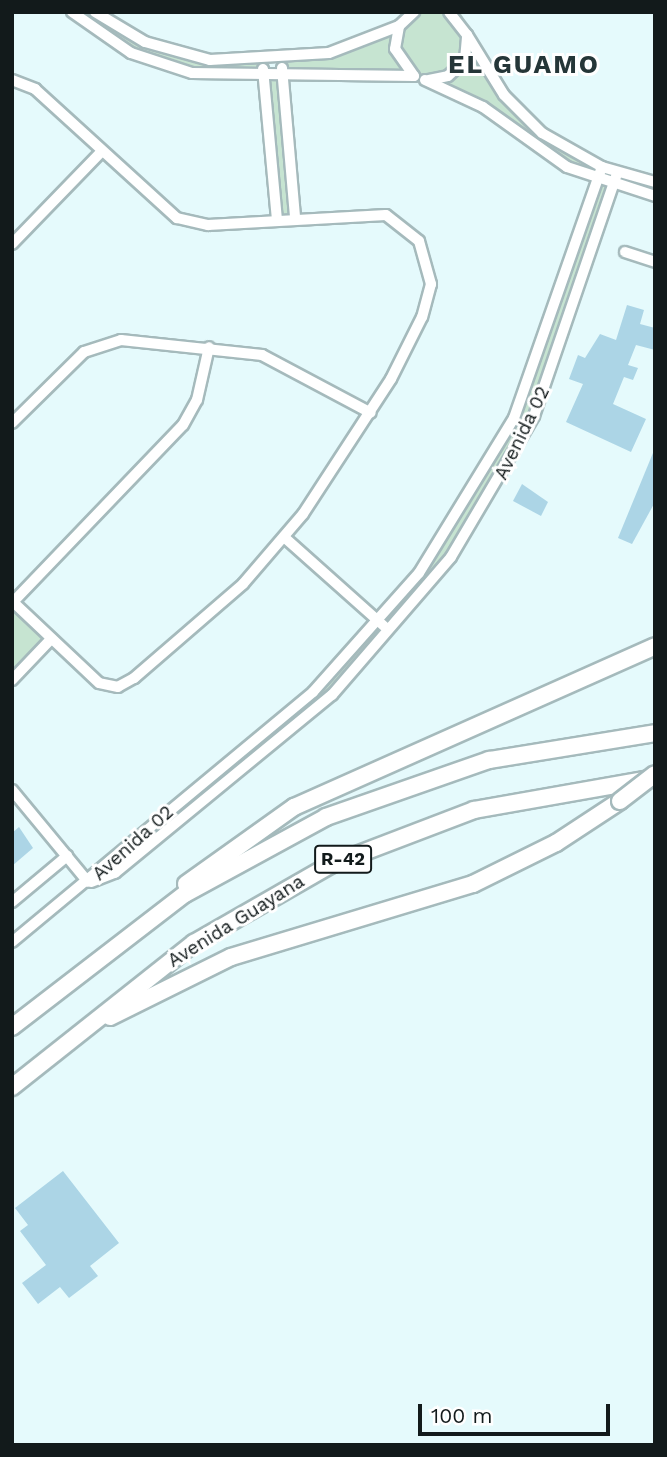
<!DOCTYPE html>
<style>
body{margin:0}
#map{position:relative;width:667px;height:1457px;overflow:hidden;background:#e5fafc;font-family:"Work Sans",sans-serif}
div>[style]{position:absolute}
.green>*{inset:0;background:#c6e4d1}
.building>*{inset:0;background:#acd5e6}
.roads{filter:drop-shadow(2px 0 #a5babc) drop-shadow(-2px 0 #a5babc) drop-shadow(0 2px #a5babc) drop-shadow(0 -2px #a5babc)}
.street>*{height:10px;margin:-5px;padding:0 5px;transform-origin:5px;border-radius:5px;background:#fff}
.primary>*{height:16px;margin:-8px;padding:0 8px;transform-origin:8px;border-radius:8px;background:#fff}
.bridges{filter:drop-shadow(2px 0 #a5babc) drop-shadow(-2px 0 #a5babc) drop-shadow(0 2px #a5babc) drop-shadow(0 -2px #a5babc)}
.primary-bridge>*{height:16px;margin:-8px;padding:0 8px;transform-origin:8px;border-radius:8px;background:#fff}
span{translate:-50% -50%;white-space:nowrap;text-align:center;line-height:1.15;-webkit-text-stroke:6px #fff;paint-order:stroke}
.shield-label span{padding:2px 5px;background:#fff;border:2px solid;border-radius:5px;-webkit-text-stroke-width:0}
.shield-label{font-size:18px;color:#121a1b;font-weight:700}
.street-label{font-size:19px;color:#121a1b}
.district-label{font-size:26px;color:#253638;font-weight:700;letter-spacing:2px}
.frame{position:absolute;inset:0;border:14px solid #121a1b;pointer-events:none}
.scale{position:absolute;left:418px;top:1404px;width:192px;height:32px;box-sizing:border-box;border:4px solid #121a1b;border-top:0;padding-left:9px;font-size:21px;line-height:24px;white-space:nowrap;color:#121a1b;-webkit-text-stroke:5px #fff;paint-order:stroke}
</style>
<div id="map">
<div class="green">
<i style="clip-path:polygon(72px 12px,95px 12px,173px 52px,262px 59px,263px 74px,282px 73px,281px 59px,373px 40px,410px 12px,460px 12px,517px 110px,602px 167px,598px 180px,613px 186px,617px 173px,655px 182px,655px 196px,613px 186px,541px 399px,485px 506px,358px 670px,115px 873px,88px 882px,289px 712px,392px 607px,514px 418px,598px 181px,425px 80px,283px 73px,295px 218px,277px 220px,263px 75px,153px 63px)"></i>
<i style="clip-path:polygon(12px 601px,51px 639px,12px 680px)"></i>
</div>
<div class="building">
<i style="clip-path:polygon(627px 305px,644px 310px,640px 324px,655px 328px,655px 350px,636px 345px,628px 365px,638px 368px,633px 380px,624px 377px,613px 404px,646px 419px,631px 452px,566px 422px,583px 384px,569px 379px,578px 355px,585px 358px,600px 334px,616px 340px)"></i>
<i style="clip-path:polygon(655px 448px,655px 502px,632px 544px,618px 538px)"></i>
<i style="clip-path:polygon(522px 484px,548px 502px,541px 516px,513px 501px)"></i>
<i style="clip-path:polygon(19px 827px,33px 848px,12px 866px,12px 833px)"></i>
<i style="clip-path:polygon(63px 1171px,119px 1243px,90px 1266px,98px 1276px,69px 1298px,60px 1287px,38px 1304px,22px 1283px,46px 1265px,20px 1231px,28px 1225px,15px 1208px)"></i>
</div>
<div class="roads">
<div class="street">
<i style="left:72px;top:12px;width:72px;rotate:34.8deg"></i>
<i style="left:131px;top:53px;width:64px;rotate:18.2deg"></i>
<i style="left:192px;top:73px;width:222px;rotate:0.8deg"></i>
<i style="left:95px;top:12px;width:58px;rotate:31deg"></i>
<i style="left:145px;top:42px;width:67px;rotate:15.5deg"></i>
<i style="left:210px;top:60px;width:119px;rotate:-3.4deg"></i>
<i style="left:329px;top:53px;width:75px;rotate:-21.1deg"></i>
<i style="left:467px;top:35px;width:70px;rotate:58.3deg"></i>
<i style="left:504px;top:95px;width:54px;rotate:45deg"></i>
<i style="left:542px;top:133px;width:69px;rotate:29.5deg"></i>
<i style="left:602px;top:167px;width:55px;rotate:15.8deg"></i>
<i style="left:282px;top:68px;width:151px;rotate:85deg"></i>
<i style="left:263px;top:69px;width:152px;rotate:84.7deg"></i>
<i style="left:414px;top:76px;width:33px;rotate:-125deg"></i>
<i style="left:395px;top:49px;width:23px;rotate:-80deg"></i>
<i style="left:399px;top:26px;width:21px;rotate:-43deg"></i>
<i style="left:12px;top:80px;width:25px;rotate:21deg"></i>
<i style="left:35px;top:89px;width:192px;rotate:42.3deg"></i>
<i style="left:177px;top:218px;width:32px;rotate:13deg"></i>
<i style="left:208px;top:225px;width:178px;rotate:-3.2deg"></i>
<i style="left:386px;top:215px;width:42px;rotate:38.2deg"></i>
<i style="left:419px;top:241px;width:45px;rotate:74.4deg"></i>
<i style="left:431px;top:284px;width:34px;rotate:105deg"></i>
<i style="left:422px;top:317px;width:69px;rotate:116.6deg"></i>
<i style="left:391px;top:379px;width:161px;rotate:123.1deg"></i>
<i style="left:303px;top:514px;width:92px;rotate:130.6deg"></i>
<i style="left:243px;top:584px;width:144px;rotate:139.2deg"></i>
<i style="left:134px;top:678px;width:18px;rotate:151deg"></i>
<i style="left:118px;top:687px;width:19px;rotate:-168deg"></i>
<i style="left:99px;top:683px;width:120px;rotate:-136.7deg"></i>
<i style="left:425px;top:80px;width:64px;rotate:25deg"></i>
<i style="left:483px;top:107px;width:103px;rotate:35.5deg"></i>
<i style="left:567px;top:167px;width:93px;rotate:18.2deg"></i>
<i style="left:429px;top:80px;width:19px;rotate:-12deg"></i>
<i style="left:448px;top:76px;width:23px;rotate:-43deg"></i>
<i style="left:465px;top:60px;width:25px;rotate:-85deg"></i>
<i style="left:467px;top:35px;width:29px;rotate:-128deg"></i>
<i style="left:12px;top:244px;width:128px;rotate:-45.9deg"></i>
<i style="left:625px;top:252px;width:32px;rotate:18deg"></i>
<i style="left:12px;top:423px;width:101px;rotate:-44.6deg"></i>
<i style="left:84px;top:352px;width:39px;rotate:-18deg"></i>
<i style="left:121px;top:340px;width:142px;rotate:6.1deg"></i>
<i style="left:262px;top:355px;width:123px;rotate:28deg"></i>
<i style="left:284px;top:537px;width:134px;rotate:41.7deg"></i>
<i style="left:13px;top:602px;width:245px;rotate:-46.2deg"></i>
<i style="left:183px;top:425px;width:29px;rotate:-61deg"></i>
<i style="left:197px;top:400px;width:54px;rotate:-77.2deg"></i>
<i style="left:12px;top:680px;width:57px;rotate:-46.4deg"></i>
<i style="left:12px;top:790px;width:119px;rotate:50.4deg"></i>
<i style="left:91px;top:882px;width:26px;rotate:-21deg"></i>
<i style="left:115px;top:873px;width:281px;rotate:-39.4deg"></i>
<i style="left:332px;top:695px;width:182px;rotate:-49.2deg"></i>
<i style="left:451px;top:557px;width:164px;rotate:-59.5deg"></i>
<i style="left:534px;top:416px;width:257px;rotate:-71.1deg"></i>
<i style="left:12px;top:902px;width:72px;rotate:-39.9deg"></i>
<i style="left:12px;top:942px;width:391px;rotate:-39.7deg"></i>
<i style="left:313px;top:692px;width:159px;rotate:-48.3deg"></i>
<i style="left:419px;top:573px;width:182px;rotate:-58.5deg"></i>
<i style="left:514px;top:418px;width:266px;rotate:-70.7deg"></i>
</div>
<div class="primary">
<i style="left:186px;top:884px;width:133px;rotate:-35.5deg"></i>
<i style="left:294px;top:807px;width:395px;rotate:-24deg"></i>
<i style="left:110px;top:1017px;width:135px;rotate:-26.4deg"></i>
<i style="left:231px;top:957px;width:253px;rotate:-16.8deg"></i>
<i style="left:473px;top:884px;width:93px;rotate:-26.3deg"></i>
<i style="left:556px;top:843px;width:77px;rotate:-33.3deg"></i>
<i style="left:12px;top:1027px;width:218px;rotate:-37.6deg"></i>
<i style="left:185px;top:894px;width:161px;rotate:-28.6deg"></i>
<i style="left:326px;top:817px;width:173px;rotate:-19.3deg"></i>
<i style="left:489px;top:760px;width:168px;rotate:-9.2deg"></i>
<i style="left:12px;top:1087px;width:232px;rotate:-38.4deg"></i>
<i style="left:194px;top:943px;width:157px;rotate:-29.8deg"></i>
<i style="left:330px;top:865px;width:154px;rotate:-20.9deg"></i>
<i style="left:474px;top:810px;width:184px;rotate:-10deg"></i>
</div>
</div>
<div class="bridges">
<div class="primary-bridge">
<i style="left:620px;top:801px;width:44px;rotate:-37.6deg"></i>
</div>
</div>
<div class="shield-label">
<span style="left:343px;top:859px">R-42</span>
</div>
<div class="street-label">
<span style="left:522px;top:433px;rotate:-64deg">Avenida 02</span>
<span style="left:133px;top:843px;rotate:-42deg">Avenida 02</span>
<span style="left:236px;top:921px;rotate:-32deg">Avenida Guayana</span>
</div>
<div class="district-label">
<span style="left:524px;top:65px">EL GUAMO</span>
</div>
<div class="frame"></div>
<div class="scale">100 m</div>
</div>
